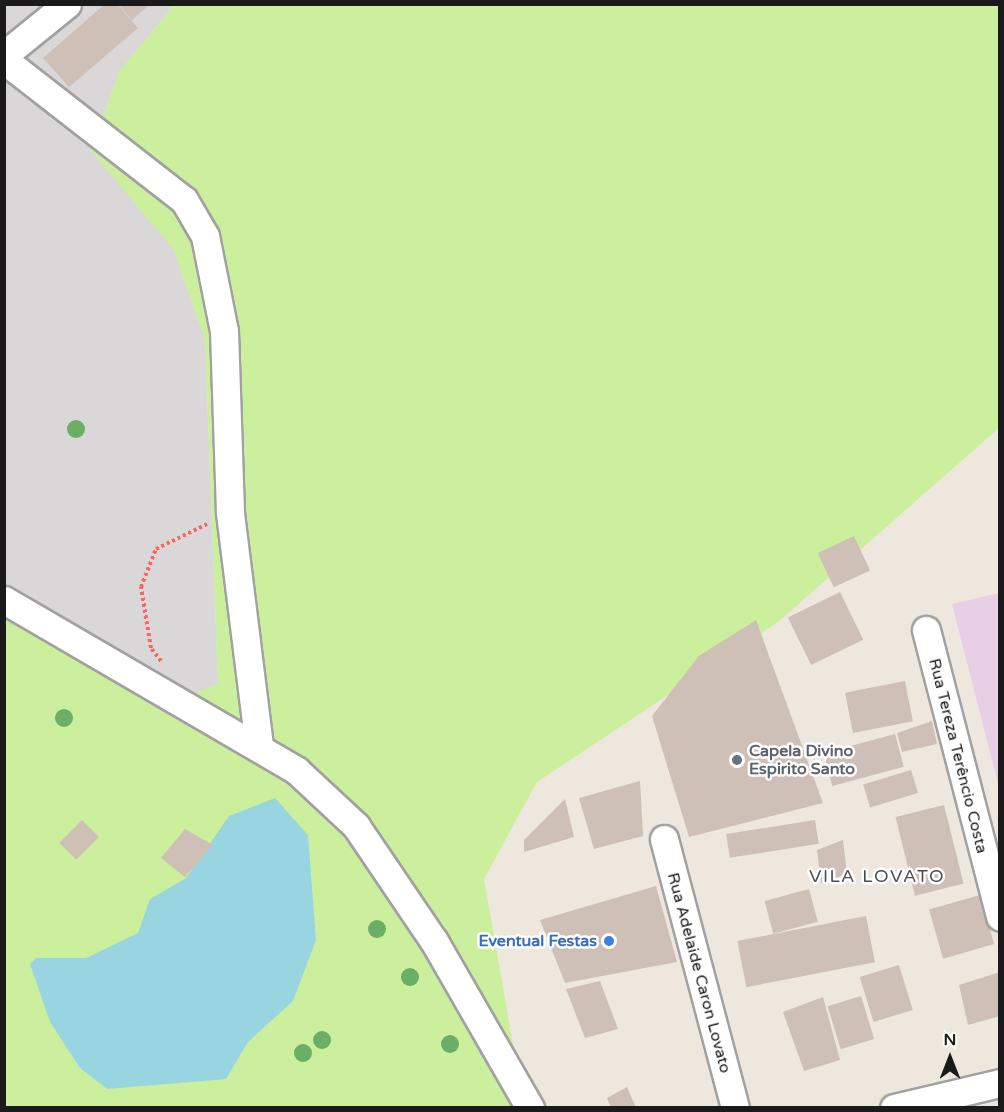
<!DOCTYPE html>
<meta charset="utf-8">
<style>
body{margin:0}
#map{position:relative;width:1004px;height:1112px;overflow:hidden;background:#eee7de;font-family:"Varela Round",sans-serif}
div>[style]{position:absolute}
.residential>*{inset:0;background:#d9d7d7}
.industrial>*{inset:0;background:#e8cfe5}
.grass>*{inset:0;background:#cbef9d}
.water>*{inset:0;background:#99d5e1}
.building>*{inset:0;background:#cebfb7;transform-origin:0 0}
.path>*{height:4px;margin-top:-2px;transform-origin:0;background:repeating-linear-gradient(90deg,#ff635e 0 3px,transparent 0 6px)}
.roads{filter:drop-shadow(2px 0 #a1a1a1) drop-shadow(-2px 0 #a1a1a1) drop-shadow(0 2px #a1a1a1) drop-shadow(0 -2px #a1a1a1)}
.minor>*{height:27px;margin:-13.5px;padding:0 13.5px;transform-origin:13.5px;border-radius:13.5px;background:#fff}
.trees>*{width:18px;height:18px;margin:-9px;border-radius:50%;background:#6bae65}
.dots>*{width:16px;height:16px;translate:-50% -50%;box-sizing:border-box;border:3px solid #fff;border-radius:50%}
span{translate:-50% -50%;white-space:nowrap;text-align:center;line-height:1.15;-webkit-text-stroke:5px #fff;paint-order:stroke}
.worship-label{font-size:16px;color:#5b616d;font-weight:700}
.left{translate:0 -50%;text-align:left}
.street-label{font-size:16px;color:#1a1a1a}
.shop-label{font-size:16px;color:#366cbe;font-weight:700}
.right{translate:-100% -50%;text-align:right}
.neighbourhood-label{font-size:18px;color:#4d4d4d;letter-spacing:1.5px}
.frame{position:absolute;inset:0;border:6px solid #1a1a1a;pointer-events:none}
.north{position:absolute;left:920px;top:1028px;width:60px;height:60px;-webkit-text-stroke:4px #fff;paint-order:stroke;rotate:0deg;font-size:16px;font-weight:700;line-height:24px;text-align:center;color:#1a1a1a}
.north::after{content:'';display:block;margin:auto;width:21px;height:27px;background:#1a1a1a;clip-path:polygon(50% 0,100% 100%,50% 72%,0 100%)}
</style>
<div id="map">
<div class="residential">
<i style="clip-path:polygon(5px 5px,174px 5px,119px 72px,91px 150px,174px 250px,205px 340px,218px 684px,163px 708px,5px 619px)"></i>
</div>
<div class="industrial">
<i style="clip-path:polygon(999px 593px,1000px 593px,999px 787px,952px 604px)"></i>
</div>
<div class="grass">
<i style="clip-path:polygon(174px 5px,999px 5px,999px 428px,778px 622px,537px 782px,484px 879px,524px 1107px,5px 1107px,4px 619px,163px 708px,218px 683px,205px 340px,174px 250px,91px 151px,119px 72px)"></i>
</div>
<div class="water">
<i style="clip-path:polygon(275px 798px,308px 835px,316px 940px,293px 1001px,248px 1042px,226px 1079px,107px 1089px,80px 1068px,50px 1022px,30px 964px,36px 958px,86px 958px,138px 933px,150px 899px,186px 878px,229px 816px)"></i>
</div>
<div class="building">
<i style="clip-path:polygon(105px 4px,117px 4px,138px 28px,69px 87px,43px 58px)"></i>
<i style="clip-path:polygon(118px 4px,150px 4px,132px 20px)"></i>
<i style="left:854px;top:536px;width:38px;height:40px;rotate:65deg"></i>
<i style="left:840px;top:592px;width:53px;height:58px;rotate:64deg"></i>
<i style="clip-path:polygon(756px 620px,823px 803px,689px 837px,652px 716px,699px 656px)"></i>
<i style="left:905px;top:681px;width:41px;height:61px;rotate:79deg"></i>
<i style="clip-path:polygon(932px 721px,937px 744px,902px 752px,897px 733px)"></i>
<i style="left:895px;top:734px;width:34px;height:74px;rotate:75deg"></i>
<i style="left:911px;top:770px;width:24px;height:50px;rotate:73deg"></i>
<i style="clip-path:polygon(640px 781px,643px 836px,594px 849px,579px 798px)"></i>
<i style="clip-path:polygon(565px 799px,574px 837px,524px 852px,524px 840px)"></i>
<i style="left:944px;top:805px;width:81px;height:50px;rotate:76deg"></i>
<i style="left:82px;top:820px;width:24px;height:32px;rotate:45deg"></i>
<i style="left:815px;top:820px;width:24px;height:90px;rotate:81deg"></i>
<i style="clip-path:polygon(185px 829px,213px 845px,185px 877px,161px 858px)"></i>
<i style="clip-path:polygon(843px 840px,847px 874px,821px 883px,817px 850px)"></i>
<i style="clip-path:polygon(656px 886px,677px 962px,565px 983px,540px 920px)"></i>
<i style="left:809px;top:889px;width:34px;height:46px;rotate:75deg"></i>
<i style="left:980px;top:895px;width:51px;height:53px;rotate:74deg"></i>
<i style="left:866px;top:916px;width:47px;height:131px;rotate:79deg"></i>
<i style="left:899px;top:965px;width:47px;height:41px;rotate:73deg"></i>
<i style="clip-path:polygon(1000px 972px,1000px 1016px,968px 1025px,959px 985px)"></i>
<i style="clip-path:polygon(600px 981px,618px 1029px,585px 1038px,566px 989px)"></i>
<i style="left:861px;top:996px;width:45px;height:35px;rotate:73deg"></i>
<i style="clip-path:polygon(823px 997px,840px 1060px,804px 1071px,783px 1012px)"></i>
<i style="clip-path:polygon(627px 1087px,636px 1108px,611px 1108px,607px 1098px)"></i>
</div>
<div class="path">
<i style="left:161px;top:661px;width:16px;rotate:-128deg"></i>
<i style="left:151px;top:648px;width:62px;rotate:-99.3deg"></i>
<i style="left:141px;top:587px;width:41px;rotate:-68.5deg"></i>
<i style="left:156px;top:549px;width:57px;rotate:-26.1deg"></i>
</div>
<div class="roads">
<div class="minor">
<i style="left:4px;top:55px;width:81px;rotate:-39deg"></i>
<i style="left:4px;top:60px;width:228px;rotate:37.9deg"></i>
<i style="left:184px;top:200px;width:42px;rotate:59.7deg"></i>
<i style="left:205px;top:236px;width:97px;rotate:78.7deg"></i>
<i style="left:224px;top:331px;width:182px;rotate:88.1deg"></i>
<i style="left:230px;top:513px;width:236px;rotate:82.9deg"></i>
<i style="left:4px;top:600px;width:338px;rotate:30.2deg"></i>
<i style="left:296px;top:770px;width:82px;rotate:43deg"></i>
<i style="left:356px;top:826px;width:139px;rotate:55.9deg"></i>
<i style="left:434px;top:941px;width:193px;rotate:60.1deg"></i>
<i style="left:926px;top:630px;width:296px;rotate:75.5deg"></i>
<i style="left:664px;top:839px;width:278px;rotate:75.2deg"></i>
<i style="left:894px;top:1108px;width:109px;rotate:-13.3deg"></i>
</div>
</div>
<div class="trees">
<i style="left:76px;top:429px"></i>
<i style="left:64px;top:718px"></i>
<i style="left:377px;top:929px"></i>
<i style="left:410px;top:977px"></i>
<i style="left:322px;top:1040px"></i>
<i style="left:450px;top:1044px"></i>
<i style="left:303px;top:1053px"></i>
</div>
<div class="dots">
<i style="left:737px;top:760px;background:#6b7280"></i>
<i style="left:609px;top:941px;background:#3f7fe0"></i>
</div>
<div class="worship-label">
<span class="left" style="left:749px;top:760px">Capela Divino<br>Espirito Santo</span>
</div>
<div class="street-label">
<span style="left:958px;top:756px;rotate:76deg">Rua Tereza Terêncio Costa</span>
<span style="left:699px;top:973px;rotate:75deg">Rua Adelaide Caron Lovato</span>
</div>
<div class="shop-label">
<span class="right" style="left:597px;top:941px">Eventual Festas</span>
</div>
<div class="neighbourhood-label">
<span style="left:877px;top:876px">VILA LOVATO</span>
</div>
<div class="frame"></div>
<div class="north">N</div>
</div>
